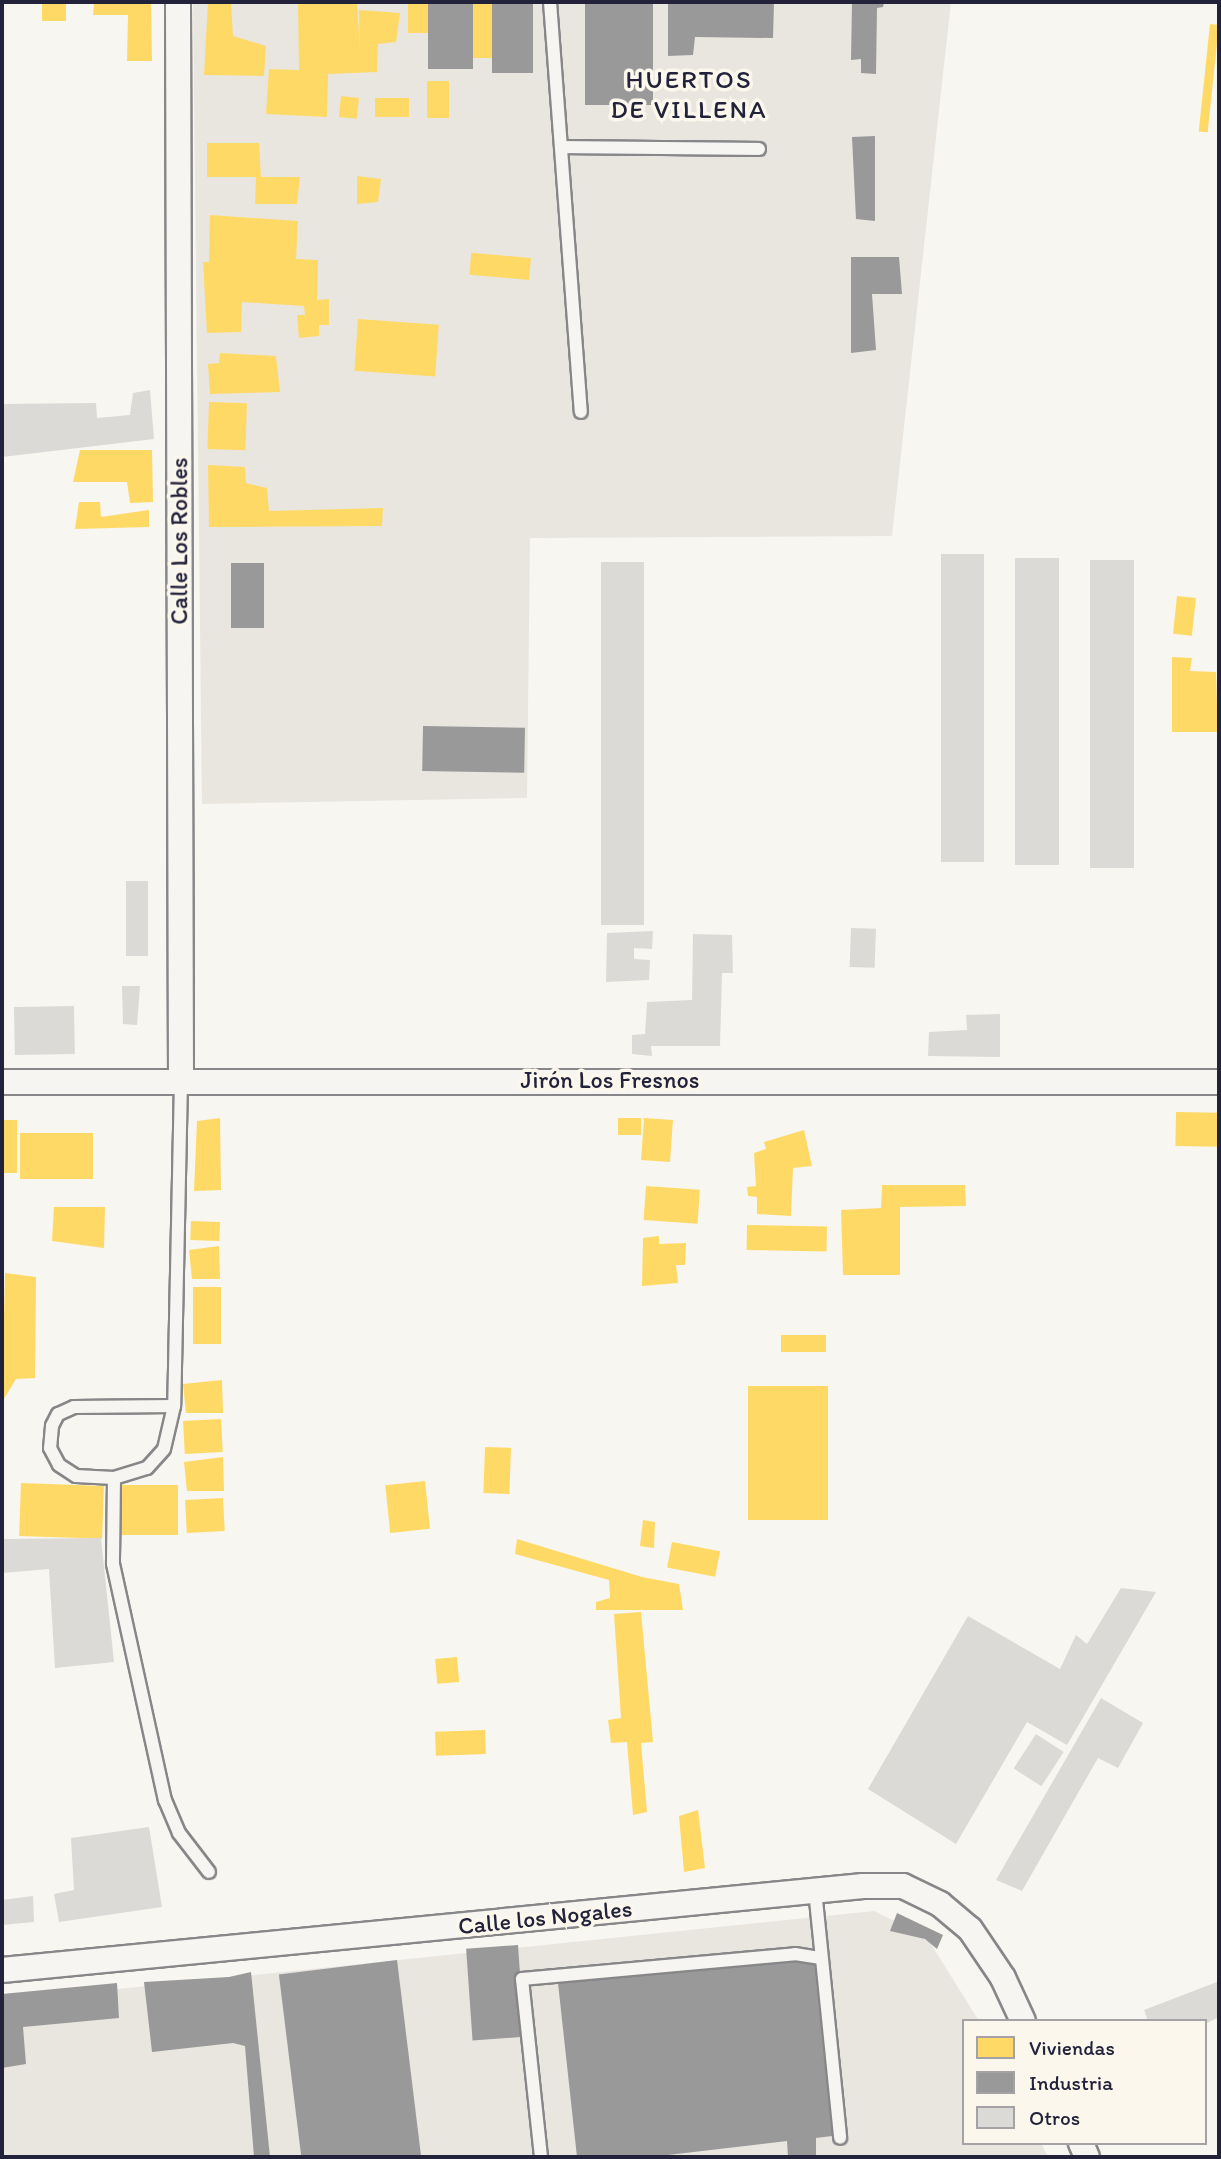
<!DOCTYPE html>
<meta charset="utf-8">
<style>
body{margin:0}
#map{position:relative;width:1221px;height:2159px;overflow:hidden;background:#f8f6f0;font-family:Itim,sans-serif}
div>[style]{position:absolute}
.built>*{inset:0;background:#e9e6e0}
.homes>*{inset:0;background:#ffd966;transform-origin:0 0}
.industry>*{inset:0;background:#999;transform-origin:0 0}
.building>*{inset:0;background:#dbdad7;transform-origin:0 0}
.roads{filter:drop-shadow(2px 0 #878688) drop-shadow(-2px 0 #878688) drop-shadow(0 2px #878688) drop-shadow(0 -2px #878688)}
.lane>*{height:12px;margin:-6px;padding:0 6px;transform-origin:6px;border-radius:6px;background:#f6f5f1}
.street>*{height:24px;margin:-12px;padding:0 12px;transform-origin:12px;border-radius:12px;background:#f6f5f1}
span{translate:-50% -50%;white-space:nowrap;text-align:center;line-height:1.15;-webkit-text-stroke:7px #fbf7ec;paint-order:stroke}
.street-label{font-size:24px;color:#22223b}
.neighbourhood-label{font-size:26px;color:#22223b;letter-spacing:2px}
.frame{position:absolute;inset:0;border:4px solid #22223b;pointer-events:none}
.legend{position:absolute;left:962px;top:2019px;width:245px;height:126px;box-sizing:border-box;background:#fbf7ec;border:2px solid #a4a2a5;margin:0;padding:9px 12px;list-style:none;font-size:21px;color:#22223b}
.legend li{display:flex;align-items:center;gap:14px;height:35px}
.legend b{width:35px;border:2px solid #a4a2a5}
</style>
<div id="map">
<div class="built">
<i style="clip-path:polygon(193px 2px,951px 2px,892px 536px,530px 538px,527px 798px,202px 804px)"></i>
<i style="clip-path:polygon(874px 1911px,926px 1936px,979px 2021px,964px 2021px,964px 2143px,1041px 2143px,1048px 2157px,2px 2157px,2px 2001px)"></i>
</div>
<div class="homes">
<i style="left:42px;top:2px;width:24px;height:19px"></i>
<i style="clip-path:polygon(94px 2px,151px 2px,152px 61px,127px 61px,128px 15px,93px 15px)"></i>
<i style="clip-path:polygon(208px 2px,231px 2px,233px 36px,266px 46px,264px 76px,204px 75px)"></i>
<i style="clip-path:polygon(298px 2px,357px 2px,360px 48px,359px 10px,400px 13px,396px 42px,378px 44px,377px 72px,328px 74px,327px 117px,266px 114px,269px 69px,299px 70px)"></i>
<i style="left:408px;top:2px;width:20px;height:31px"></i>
<i style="left:473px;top:2px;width:19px;height:56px"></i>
<i style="left:1210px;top:24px;width:9px;height:108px;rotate:6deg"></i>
<i style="left:427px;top:81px;width:22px;height:37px"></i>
<i style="left:341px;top:96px;width:18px;height:21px;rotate:6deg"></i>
<i style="left:375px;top:98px;width:34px;height:19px"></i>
<i style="clip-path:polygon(207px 143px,259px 143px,261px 177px,300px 177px,297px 204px,255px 204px,256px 177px,207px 177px)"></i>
<i style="clip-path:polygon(357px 176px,381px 179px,378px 202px,357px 204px)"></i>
<i style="clip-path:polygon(210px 215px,298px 221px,296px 259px,318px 260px,317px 300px,329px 299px,329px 325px,319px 325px,319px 336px,299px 338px,297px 315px,305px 315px,304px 306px,242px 302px,241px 332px,207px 333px,203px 262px,209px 262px)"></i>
<i style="left:531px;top:258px;width:22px;height:60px;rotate:95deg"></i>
<i style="left:358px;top:319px;width:81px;height:52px;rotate:4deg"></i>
<i style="clip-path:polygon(220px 353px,276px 356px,280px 392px,210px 394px,208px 364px,219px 363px)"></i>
<i style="left:209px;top:402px;width:38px;height:47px;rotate:2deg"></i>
<i style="clip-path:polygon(80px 450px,152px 450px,153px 502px,130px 503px,127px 482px,73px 482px)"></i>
<i style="clip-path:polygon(208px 465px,245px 467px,246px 483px,267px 488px,269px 511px,383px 508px,382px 526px,209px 527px)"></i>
<i style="clip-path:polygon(79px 502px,100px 502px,101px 517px,149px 510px,149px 527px,75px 529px)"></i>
<i style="left:1177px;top:596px;width:19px;height:38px;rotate:6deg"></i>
<i style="clip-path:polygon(1172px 657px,1192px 658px,1190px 671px,1216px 672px,1218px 732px,1172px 732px)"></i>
<i style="left:1176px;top:1112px;width:43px;height:34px;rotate:1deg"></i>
<i style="clip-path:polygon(220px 1118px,221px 1190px,194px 1191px,197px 1121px)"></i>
<i style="left:618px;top:1118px;width:23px;height:17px"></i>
<i style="left:644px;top:1118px;width:29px;height:42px;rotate:4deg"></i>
<i style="left:2px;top:1120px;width:15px;height:53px"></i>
<i style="clip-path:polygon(804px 1130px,812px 1166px,793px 1168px,791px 1216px,757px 1214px,757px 1197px,748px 1196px,747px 1187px,756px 1186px,754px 1153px,766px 1149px,764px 1142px)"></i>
<i style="left:20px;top:1133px;width:73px;height:46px"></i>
<i style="clip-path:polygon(882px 1185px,965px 1185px,966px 1206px,900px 1207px,900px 1275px,843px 1275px,841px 1210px,881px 1208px)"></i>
<i style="left:646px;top:1186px;width:54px;height:34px;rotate:4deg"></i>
<i style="clip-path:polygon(54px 1207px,105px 1207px,104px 1248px,52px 1241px)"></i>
<i style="left:191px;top:1221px;width:29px;height:19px;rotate:2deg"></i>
<i style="left:747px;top:1225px;width:80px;height:25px;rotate:1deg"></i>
<i style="clip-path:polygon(659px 1236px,659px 1244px,686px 1243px,685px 1265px,676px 1265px,678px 1283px,642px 1286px,643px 1238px)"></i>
<i style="clip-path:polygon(219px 1246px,220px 1279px,192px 1279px,189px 1250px)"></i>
<i style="clip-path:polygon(5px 1273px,36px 1277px,35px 1378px,16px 1379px,2px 1402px)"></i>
<i style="left:193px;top:1287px;width:28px;height:57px"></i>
<i style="left:781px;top:1335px;width:45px;height:17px"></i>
<i style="clip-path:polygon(222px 1380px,223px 1413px,186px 1413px,183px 1384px)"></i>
<i style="left:748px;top:1386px;width:80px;height:134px"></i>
<i style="left:221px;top:1419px;width:33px;height:38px;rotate:87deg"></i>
<i style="left:485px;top:1447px;width:26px;height:46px;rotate:2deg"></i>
<i style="clip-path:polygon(223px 1457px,224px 1491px,187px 1491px,184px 1462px)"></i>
<i style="left:425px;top:1481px;width:48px;height:40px;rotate:84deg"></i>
<i style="left:21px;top:1483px;width:83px;height:53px;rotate:2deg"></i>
<i style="left:119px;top:1485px;width:59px;height:50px"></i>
<i style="left:223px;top:1498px;width:33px;height:38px;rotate:87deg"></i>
<i style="clip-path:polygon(643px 1520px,655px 1522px,654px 1548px,640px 1546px)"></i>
<i style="clip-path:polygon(517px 1539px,642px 1577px,679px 1584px,683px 1610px,596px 1610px,596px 1602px,610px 1598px,609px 1580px,515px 1554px)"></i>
<i style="left:672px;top:1542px;width:49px;height:26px;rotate:11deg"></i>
<i style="clip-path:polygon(641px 1612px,653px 1742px,641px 1743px,647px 1812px,633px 1815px,627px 1742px,611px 1743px,608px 1720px,621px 1718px,614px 1614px)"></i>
<i style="left:457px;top:1657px;width:25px;height:22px;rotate:85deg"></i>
<i style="left:485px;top:1730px;width:24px;height:50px;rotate:88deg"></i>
<i style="clip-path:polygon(698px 1810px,705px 1868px,684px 1872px,679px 1816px)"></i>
</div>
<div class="industry">
<i style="left:428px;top:2px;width:45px;height:67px"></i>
<i style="left:492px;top:2px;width:41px;height:71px"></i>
<i style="left:585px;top:2px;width:68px;height:103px"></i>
<i style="clip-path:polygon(668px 2px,774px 2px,773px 38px,695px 37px,693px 55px,668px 56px)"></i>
<i style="clip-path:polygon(852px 2px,884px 2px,883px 7px,877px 8px,876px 74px,861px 73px,861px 59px,851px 60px)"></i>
<i style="clip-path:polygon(875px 136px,875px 221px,856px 219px,852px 137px)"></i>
<i style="clip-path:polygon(851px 257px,899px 257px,902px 294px,872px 294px,876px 350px,851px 353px)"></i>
<i style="left:231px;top:563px;width:33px;height:65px"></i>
<i style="left:423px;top:726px;width:102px;height:45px;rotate:1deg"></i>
<i style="clip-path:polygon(897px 1913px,943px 1935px,937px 1949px,925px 1939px,890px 1931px)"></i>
<i style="left:518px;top:1945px;width:92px;height:52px;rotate:86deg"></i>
<i style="left:397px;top:1960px;width:198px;height:119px;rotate:83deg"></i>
<i style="clip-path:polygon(814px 1960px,832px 2136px,816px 2138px,816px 2157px,788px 2157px,787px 2141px,651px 2157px,577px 2157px,558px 1983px)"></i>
<i style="clip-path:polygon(251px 1972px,270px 2157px,254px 2157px,245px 2046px,233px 2043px,152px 2052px,144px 1982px,229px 1977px)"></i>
<i style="clip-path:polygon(117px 1983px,119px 2018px,23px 2027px,26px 2064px,2px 2068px,2px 1994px)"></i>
</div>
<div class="building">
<i style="clip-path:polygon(150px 390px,154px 439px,2px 457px,2px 404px,96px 403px,97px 418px,130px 415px,133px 393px)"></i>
<i style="left:941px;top:554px;width:43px;height:308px"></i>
<i style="left:1015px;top:558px;width:44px;height:307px"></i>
<i style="left:1090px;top:560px;width:44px;height:308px"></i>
<i style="left:644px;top:562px;width:363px;height:43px;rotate:90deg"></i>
<i style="left:126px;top:881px;width:22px;height:75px"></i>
<i style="left:851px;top:928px;width:25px;height:39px;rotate:2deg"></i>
<i style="clip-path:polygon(653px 931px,652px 949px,634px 948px,634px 959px,650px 960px,649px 980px,606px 982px,607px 933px)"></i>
<i style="clip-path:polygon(693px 934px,732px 935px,733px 973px,722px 973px,720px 1046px,651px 1046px,652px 1056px,632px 1054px,632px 1035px,645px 1034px,647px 1002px,692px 1000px)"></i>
<i style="clip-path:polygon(122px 986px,140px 986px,137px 1025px,123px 1024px)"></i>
<i style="left:74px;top:1006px;width:48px;height:60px;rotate:89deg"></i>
<i style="clip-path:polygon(1000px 1014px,1000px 1057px,928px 1056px,929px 1032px,967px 1030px,966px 1015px)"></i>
<i style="clip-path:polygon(101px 1538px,114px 1662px,55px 1668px,49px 1569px,2px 1573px,2px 1539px)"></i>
<i style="clip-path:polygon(1121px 1588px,1156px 1592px,1067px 1745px,1027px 1722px,956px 1844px,868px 1789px,968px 1616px,1060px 1669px,1076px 1635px,1087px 1644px)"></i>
<i style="clip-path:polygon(1101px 1698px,1143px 1723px,1118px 1768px,1098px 1758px,1022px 1891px,996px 1880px)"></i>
<i style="left:1036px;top:1734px;width:33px;height:41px;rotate:33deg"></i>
<i style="clip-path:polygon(149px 1827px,162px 1907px,59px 1922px,54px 1894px,74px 1890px,71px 1838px)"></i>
<i style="clip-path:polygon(33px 1896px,34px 1922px,2px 1925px,2px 1900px)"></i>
<i style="clip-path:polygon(1217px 1982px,1219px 2017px,1205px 2024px,1148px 2021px,1144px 2010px)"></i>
</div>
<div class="roads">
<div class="lane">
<i style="left:550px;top:2px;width:411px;rotate:85.7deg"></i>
<i style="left:563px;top:147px;width:196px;rotate:0.6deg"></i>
<i style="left:181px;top:1081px;width:325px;rotate:91.2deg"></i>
<i style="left:174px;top:1406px;width:100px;rotate:179.4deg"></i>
<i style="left:74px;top:1407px;width:17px;rotate:156deg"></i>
<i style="left:58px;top:1414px;width:13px;rotate:117deg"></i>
<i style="left:52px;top:1426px;width:22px;rotate:95deg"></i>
<i style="left:50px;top:1448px;width:19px;rotate:62deg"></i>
<i style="left:59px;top:1465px;width:20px;rotate:33deg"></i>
<i style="left:76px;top:1476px;width:38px;rotate:3deg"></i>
<i style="left:114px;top:1478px;width:86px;rotate:90.7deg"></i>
<i style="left:113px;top:1564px;width:242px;rotate:77.6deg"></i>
<i style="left:165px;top:1800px;width:36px;rotate:67deg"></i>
<i style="left:179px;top:1833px;width:49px;rotate:52.4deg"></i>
<i style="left:114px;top:1478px;width:34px;rotate:-17deg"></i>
<i style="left:147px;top:1468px;width:25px;rotate:-48deg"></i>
<i style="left:164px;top:1449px;width:44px;rotate:-76.9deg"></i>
<i style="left:815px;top:1890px;width:249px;rotate:84.2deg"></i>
<i style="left:541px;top:2157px;width:179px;rotate:-96.1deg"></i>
<i style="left:522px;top:1979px;width:274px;rotate:-5.2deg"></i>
<i style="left:795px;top:1954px;width:26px;rotate:9deg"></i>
</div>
<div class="street">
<i style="left:178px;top:2px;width:1077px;rotate:89.84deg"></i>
<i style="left:2px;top:1082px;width:1217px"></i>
<i style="left:2px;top:1970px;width:865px;rotate:-5.57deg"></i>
<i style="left:863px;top:1886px;width:40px"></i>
<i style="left:903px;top:1886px;width:41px;rotate:25.9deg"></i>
<i style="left:940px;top:1904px;width:39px;rotate:40deg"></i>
<i style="left:970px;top:1929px;width:59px;rotate:56deg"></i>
<i style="left:1003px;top:1978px;width:47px;rotate:65.1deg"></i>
<i style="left:1081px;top:2143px;width:15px;rotate:67deg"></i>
</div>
</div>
<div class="street-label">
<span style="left:179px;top:541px;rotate:-90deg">Calle Los Robles</span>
<span style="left:610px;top:1080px">Jirón Los Fresnos</span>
<span style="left:545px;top:1917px;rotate:-6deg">Calle los Nogales</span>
</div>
<div class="neighbourhood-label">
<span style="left:689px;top:95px">HUERTOS<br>DE VILLENA</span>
</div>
<div class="frame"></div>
<ul class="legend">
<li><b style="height:19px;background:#ffd966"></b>Viviendas</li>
<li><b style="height:19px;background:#999"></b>Industria</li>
<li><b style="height:19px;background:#dbdad7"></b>Otros</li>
</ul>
</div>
